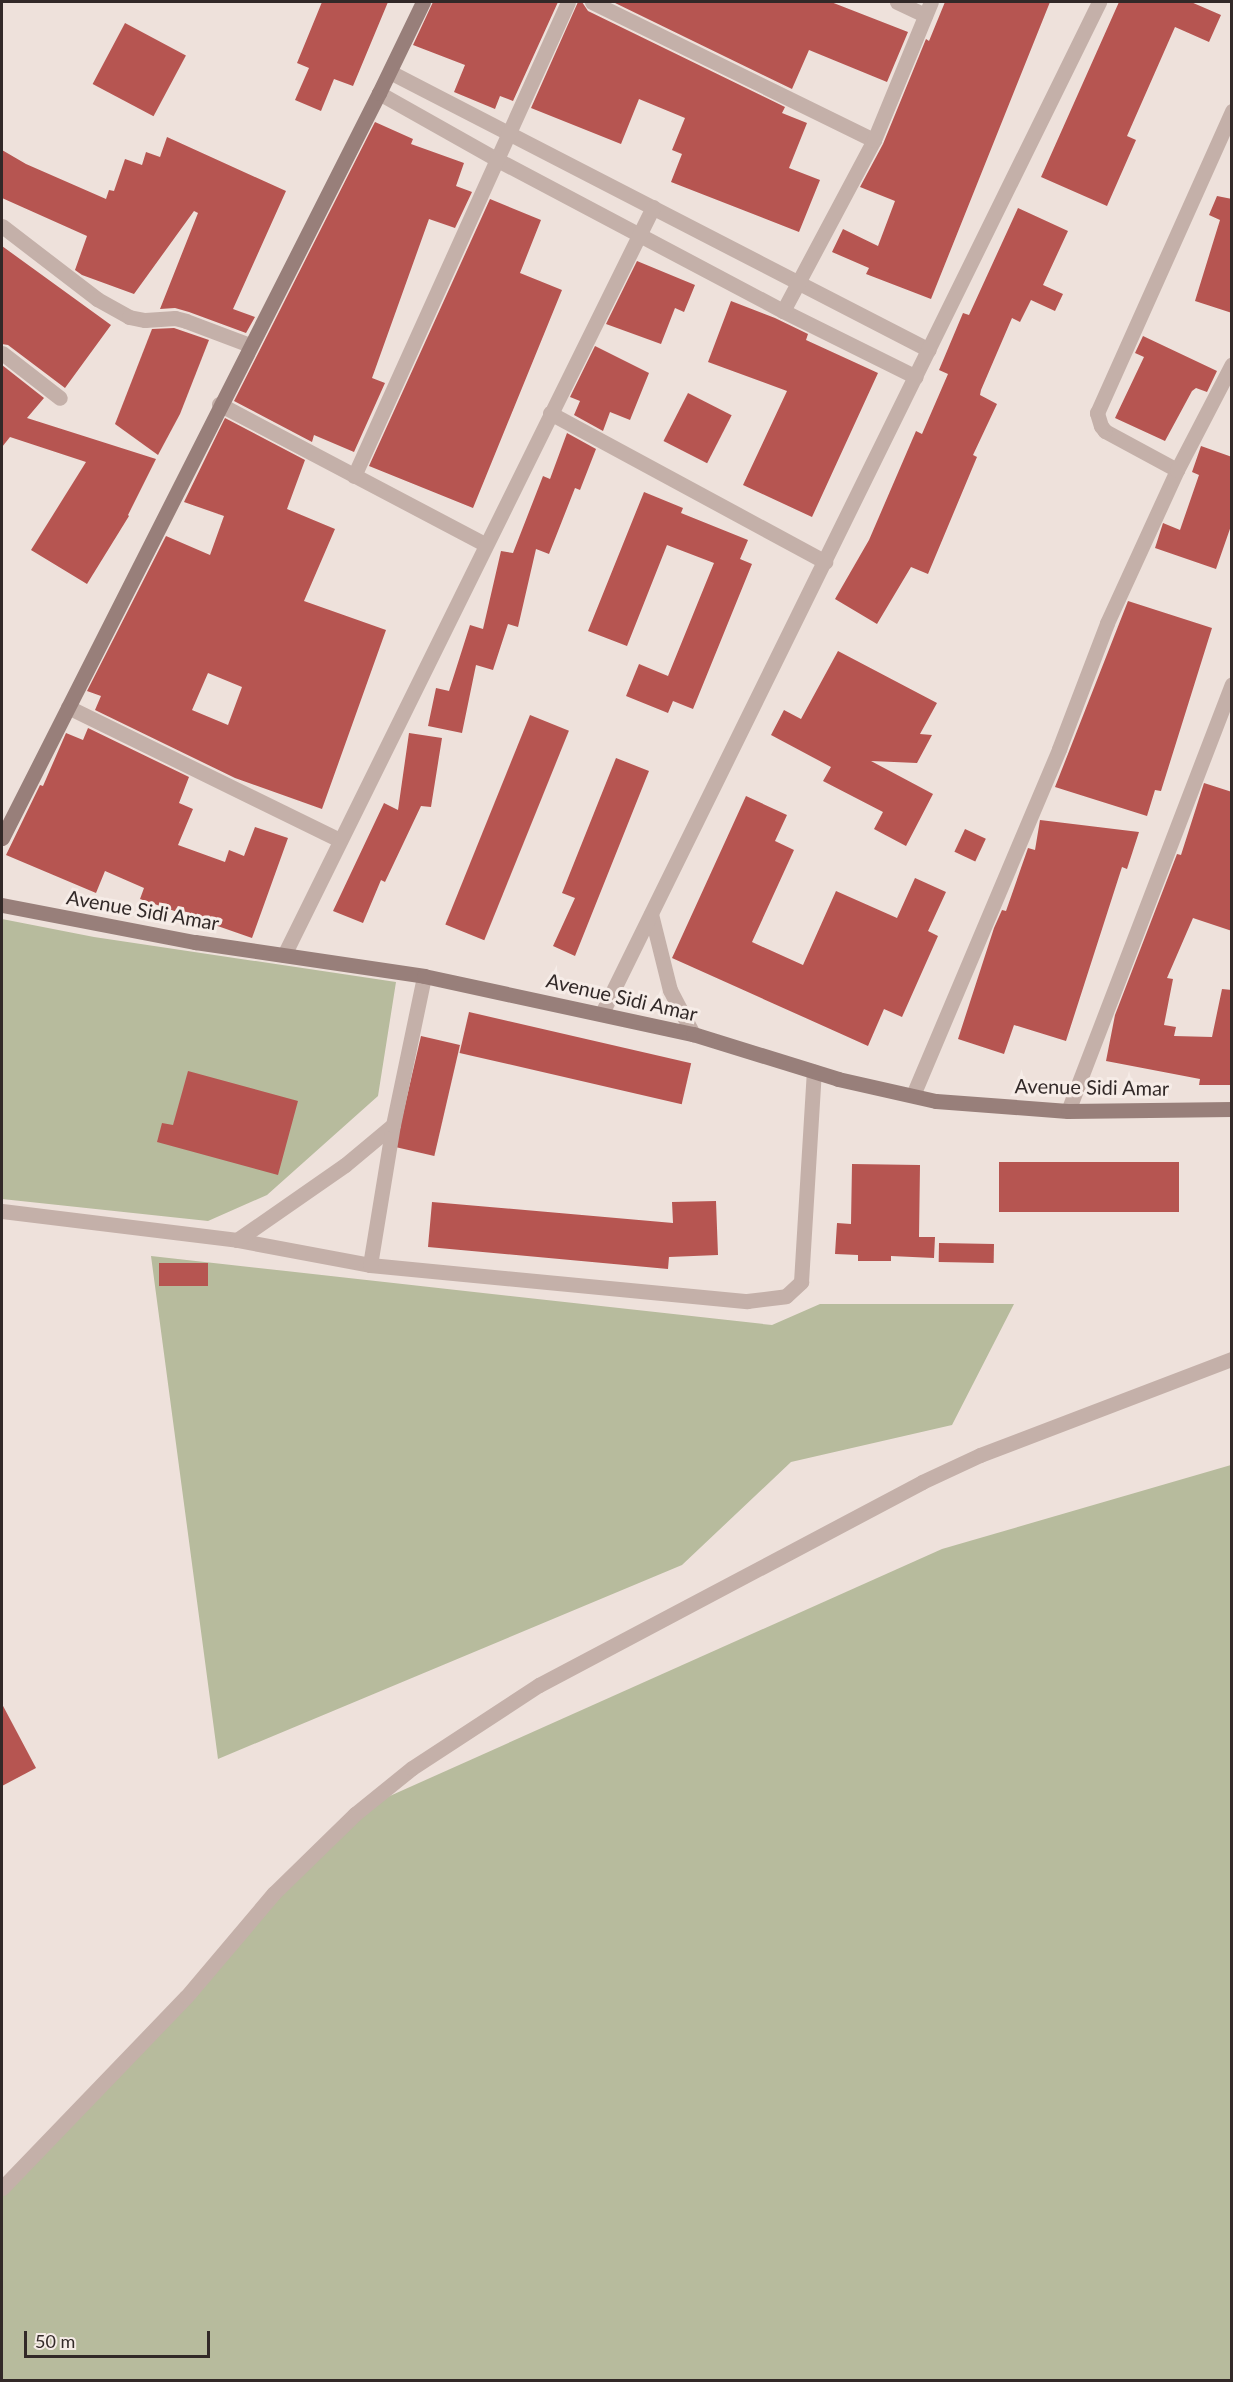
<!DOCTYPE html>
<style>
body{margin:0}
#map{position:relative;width:1233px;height:2382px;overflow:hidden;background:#eee1db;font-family:Lato,sans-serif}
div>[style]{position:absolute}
.green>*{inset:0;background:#b7bb9d}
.building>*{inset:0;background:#b65551;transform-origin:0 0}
.street>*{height:15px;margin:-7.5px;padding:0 7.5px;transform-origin:7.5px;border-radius:7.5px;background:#c4b0a9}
.secondary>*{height:15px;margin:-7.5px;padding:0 7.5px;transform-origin:7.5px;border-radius:7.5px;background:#987f7a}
span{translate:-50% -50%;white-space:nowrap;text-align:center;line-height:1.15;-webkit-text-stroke:6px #f6ece7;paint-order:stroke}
.street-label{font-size:20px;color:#322928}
.frame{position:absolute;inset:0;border:3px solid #322928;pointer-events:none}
.scale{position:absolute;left:24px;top:2331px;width:186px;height:27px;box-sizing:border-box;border:3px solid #322928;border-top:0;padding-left:8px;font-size:18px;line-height:21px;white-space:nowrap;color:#322928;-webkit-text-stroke:4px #f6ece7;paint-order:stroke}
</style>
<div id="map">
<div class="green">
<i style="clip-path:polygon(2px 919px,94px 937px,396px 982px,378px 1096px,267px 1195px,208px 1221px,2px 1199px)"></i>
<i style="clip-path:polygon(151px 1256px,772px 1325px,820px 1304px,1014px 1304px,952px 1425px,791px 1462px,682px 1565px,218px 1759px)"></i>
<i style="clip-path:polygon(1231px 1465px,1231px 2380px,2px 2380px,2px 2194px,354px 1812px,942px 1549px)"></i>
</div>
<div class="building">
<i style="clip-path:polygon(322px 2px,388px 2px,353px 86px,334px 79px,321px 111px,295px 100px,309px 68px,297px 63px)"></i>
<i style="clip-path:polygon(433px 2px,558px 2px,513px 101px,500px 96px,495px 109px,454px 92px,465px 65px,413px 45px)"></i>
<i style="clip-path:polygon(578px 2px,582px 2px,588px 11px,785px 107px,782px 113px,807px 123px,789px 168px,820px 180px,799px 232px,671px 182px,682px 154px,672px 150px,685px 118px,639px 99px,621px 144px,531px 108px)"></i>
<i style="clip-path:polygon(613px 2px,831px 2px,908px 32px,887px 82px,809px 50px,792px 89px)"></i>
<i style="clip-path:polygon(945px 2px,1050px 2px,931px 299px,866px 274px,869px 268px,832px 252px,843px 229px,878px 246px,895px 201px,860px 187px,883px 144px,926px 39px,929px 41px)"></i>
<i style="clip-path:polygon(1119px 2px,1191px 2px,1221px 15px,1209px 42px,1175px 27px,1127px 136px,1136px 140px,1107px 206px,1041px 177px)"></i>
<i style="left:125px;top:23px;width:69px;height:69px;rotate:28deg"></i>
<i style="clip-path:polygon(375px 122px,413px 139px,411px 144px,464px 163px,456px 186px,472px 192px,455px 228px,429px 219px,372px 378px,385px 383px,354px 452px,314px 435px,312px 442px,234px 401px)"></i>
<i style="clip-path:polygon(167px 137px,286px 191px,233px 309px,255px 317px,246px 333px,189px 312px,175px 308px,160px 309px,198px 213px,194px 211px,134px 294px,82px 275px,75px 270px,87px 236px,2px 198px,2px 150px,26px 164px,106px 199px,109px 190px,114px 191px,125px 159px,142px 165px,146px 152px,160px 157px)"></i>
<i style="clip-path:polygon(1217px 196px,1232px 199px,1232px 313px,1195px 301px,1220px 220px,1209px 215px)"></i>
<i style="clip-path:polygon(490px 199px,541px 220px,520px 273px,562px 290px,473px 508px,369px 466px)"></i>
<i style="clip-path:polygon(1018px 208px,1068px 231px,1043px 285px,1063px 294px,1055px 311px,1031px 300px,1020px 322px,1012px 318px,981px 390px,980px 395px,997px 404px,973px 455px,977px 457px,928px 574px,911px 567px,877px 624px,835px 599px,869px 540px,916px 431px,922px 434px,948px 374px,939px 370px,963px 313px,969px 315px)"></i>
<i style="clip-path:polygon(2px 246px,111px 325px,65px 388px,8px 345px,2px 344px)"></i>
<i style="clip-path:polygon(637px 261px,695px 285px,684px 312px,675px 308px,661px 344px,606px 324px)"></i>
<i style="clip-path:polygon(731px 301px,775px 318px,808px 334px,806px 340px,878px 373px,812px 517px,743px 485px,787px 391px,708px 362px)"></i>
<i style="clip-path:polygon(174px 328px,209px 340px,180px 414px,158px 455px,115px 424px,152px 329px)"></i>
<i style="clip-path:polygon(1143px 336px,1217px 371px,1207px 392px,1196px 388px,1192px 391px,1165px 441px,1115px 418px,1144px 357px,1135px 353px)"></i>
<i style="clip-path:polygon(595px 346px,649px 373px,630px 420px,610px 412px,603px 431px,574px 415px,580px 401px,570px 397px)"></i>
<i style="clip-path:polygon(2px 365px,44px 398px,27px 418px,156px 459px,128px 515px,129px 516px,87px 584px,31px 550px,86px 462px,10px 437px,2px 447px)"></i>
<i style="left:688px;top:393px;width:49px;height:54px;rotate:27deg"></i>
<i style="clip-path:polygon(evenodd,225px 418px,305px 460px,287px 509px,335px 529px,304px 601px,386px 630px,322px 809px,235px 778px,95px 710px,101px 696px,87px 691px,166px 536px,210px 555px,224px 516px,184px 502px,225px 418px,208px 673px,242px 687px,228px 725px,192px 710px,208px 673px)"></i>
<i style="clip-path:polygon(567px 433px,596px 449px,580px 490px,575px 488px,549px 554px,536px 549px,518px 627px,508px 624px,493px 670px,476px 665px,462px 733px,428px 726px,436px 688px,449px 691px,470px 625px,483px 629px,501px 551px,513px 553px,543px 476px,550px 479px)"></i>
<i style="clip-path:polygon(1201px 446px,1232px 457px,1232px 523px,1216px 569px,1155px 548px,1163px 523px,1180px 530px,1199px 475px,1192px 472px)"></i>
<i style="clip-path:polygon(644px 492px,683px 508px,681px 513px,748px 540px,740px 559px,752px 564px,693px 709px,673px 701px,668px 713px,626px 696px,639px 664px,668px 676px,714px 563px,667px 545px,627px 646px,588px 631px)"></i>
<i style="clip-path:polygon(1128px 601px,1212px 628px,1161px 791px,1155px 790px,1147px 816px,1055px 787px)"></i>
<i style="clip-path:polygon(838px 651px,937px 703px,920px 734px,932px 735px,917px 763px,871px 761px,933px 794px,906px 846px,874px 829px,883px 812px,823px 781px,831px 767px,771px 735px,784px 710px,801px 719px)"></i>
<i style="left:530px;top:715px;width:42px;height:226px;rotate:22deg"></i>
<i style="clip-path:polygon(88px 728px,189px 777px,179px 803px,193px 809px,178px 845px,225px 862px,229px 850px,244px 856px,255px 827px,288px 838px,252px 938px,140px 899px,144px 888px,105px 871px,96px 893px,6px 855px,40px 785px,43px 786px,66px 733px,83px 740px)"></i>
<i style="clip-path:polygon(409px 733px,442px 738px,431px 807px,421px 806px,385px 882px,381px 880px,363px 923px,333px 911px,384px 803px,398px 810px)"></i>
<i style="clip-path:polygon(616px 758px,649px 771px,575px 956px,553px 946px,575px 898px,562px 893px)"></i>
<i style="clip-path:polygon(1204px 783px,1232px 792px,1232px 931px,1193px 918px,1167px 978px,1173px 979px,1164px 1025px,1176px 1027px,1174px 1036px,1212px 1037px,1222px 989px,1232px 990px,1232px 1085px,1199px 1085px,1200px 1079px,1106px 1061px,1115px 1015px,1177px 854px,1181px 855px)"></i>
<i style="clip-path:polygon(746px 796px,787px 815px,775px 841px,794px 850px,752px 942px,803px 965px,836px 891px,897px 918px,915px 878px,946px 892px,928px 931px,938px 936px,902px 1017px,884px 1009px,868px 1046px,672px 958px)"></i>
<i style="clip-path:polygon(1040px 820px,1139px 832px,1127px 869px,1122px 867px,1066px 1041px,1014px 1025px,1004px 1054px,958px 1039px,994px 928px,1002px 910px,1006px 911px,1028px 848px,1035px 850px)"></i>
<i style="left:965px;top:829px;width:23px;height:25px;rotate:25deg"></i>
<i style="left:469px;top:1012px;width:228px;height:42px;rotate:13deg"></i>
<i style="left:421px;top:1036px;width:40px;height:114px;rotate:13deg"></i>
<i style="clip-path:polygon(188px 1071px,298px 1101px,278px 1175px,157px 1142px,162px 1123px,173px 1125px)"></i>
<i style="left:999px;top:1162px;width:180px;height:50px"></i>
<i style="clip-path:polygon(852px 1164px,920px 1165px,919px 1237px,935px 1237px,934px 1258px,891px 1256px,891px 1261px,858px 1261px,858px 1255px,835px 1254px,837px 1223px,851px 1224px)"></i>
<i style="clip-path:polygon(716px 1201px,718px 1255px,669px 1257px,668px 1269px,428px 1247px,432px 1202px,673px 1223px,672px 1202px)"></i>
<i style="left:939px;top:1243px;width:55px;height:19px;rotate:1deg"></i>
<i style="left:159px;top:1263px;width:49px;height:23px"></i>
<i style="clip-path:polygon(2px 1704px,36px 1768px,2px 1786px)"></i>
</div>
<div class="street">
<i style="left:592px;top:2px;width:314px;rotate:26.1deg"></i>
<i style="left:897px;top:2px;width:31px;rotate:25deg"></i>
<i style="left:390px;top:72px;width:606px;rotate:27.28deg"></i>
<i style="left:379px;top:93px;width:134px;rotate:29.4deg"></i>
<i style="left:496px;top:159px;width:325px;rotate:27.9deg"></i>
<i style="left:783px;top:311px;width:148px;rotate:26.4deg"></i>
<i style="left:2px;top:226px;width:120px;rotate:37.5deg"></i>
<i style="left:97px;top:299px;width:37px;rotate:29deg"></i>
<i style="left:129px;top:317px;width:16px;rotate:11deg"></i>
<i style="left:145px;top:320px;width:30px;rotate:-4deg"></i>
<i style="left:175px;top:318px;width:11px;rotate:15deg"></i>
<i style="left:186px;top:321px;width:68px;rotate:20.6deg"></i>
<i style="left:783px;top:311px;width:194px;rotate:-62deg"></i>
<i style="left:874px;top:140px;width:149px;rotate:-67.6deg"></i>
<i style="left:2px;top:353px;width:73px;rotate:37.8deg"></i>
<i style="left:219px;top:404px;width:301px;rotate:27.8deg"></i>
<i style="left:550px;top:413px;width:313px;rotate:28.4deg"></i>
<i style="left:1177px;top:470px;width:82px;rotate:-151.6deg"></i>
<i style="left:1105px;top:431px;width:6px;rotate:-129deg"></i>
<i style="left:1101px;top:426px;width:14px;rotate:-107deg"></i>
<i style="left:1097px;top:413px;width:331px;rotate:-65.9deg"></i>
<i style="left:354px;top:476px;width:520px;rotate:-65.7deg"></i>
<i style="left:68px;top:707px;width:303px;rotate:26.1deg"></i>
<i style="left:651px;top:914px;width:78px;rotate:76deg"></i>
<i style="left:670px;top:990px;width:50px;rotate:62.4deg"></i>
<i style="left:284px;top:955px;width:834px;rotate:-63.74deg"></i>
<i style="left:602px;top:1013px;width:1127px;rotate:-63.82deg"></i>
<i style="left:913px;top:1095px;width:376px;rotate:-67.1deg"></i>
<i style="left:1059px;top:749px;width:135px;rotate:-69.1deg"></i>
<i style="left:1107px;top:623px;width:168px;rotate:-65.4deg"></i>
<i style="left:1177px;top:470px;width:119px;rotate:-62.6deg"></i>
<i style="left:1068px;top:1111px;width:457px;rotate:-69deg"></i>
<i style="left:2px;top:1211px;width:237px;rotate:7deg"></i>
<i style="left:237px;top:1240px;width:135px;rotate:10.6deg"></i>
<i style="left:370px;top:1265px;width:379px;rotate:5.5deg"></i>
<i style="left:747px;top:1301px;width:39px;rotate:-7deg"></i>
<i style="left:786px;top:1296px;width:21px;rotate:-43deg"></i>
<i style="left:801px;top:1282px;width:211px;rotate:-86.5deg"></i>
<i style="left:237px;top:1240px;width:131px;rotate:-34.8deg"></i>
<i style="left:345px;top:1165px;width:62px;rotate:-39.8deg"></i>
<i style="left:370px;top:1265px;width:142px;rotate:-80.7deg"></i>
<i style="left:393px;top:1125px;width:152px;rotate:-78.2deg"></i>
<i style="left:2px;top:2188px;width:265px;rotate:-46.1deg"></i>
<i style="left:186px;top:1997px;width:136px;rotate:-49.8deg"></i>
<i style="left:274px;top:1893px;width:113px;rotate:-44.3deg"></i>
<i style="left:355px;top:1814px;width:73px;rotate:-38.9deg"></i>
<i style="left:412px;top:1768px;width:152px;rotate:-33.2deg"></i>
<i style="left:539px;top:1685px;width:433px;rotate:-27.9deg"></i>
<i style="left:922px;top:1482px;width:64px;rotate:-25deg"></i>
<i style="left:980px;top:1455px;width:270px;rotate:-20.9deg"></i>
</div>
<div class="secondary">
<i style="left:2px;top:838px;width:835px;rotate:-63.16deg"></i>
<i style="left:379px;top:93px;width:101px;rotate:-64.2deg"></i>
<i style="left:2px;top:905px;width:197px;rotate:10.9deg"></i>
<i style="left:195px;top:942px;width:232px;rotate:8.4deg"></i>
<i style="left:424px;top:976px;width:275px;rotate:12.2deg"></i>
<i style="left:693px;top:1034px;width:152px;rotate:17.2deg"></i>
<i style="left:838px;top:1079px;width:100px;rotate:12.7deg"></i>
<i style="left:936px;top:1101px;width:132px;rotate:4.3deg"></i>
<i style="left:1068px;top:1111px;width:164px;rotate:-0.7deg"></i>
</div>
<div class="street-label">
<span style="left:143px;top:910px;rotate:10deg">Avenue Sidi Amar</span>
<span style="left:622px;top:997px;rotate:13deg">Avenue Sidi Amar</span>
<span style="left:1092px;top:1087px;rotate:1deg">Avenue Sidi Amar</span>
</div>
<div class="frame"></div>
<div class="scale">50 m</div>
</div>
